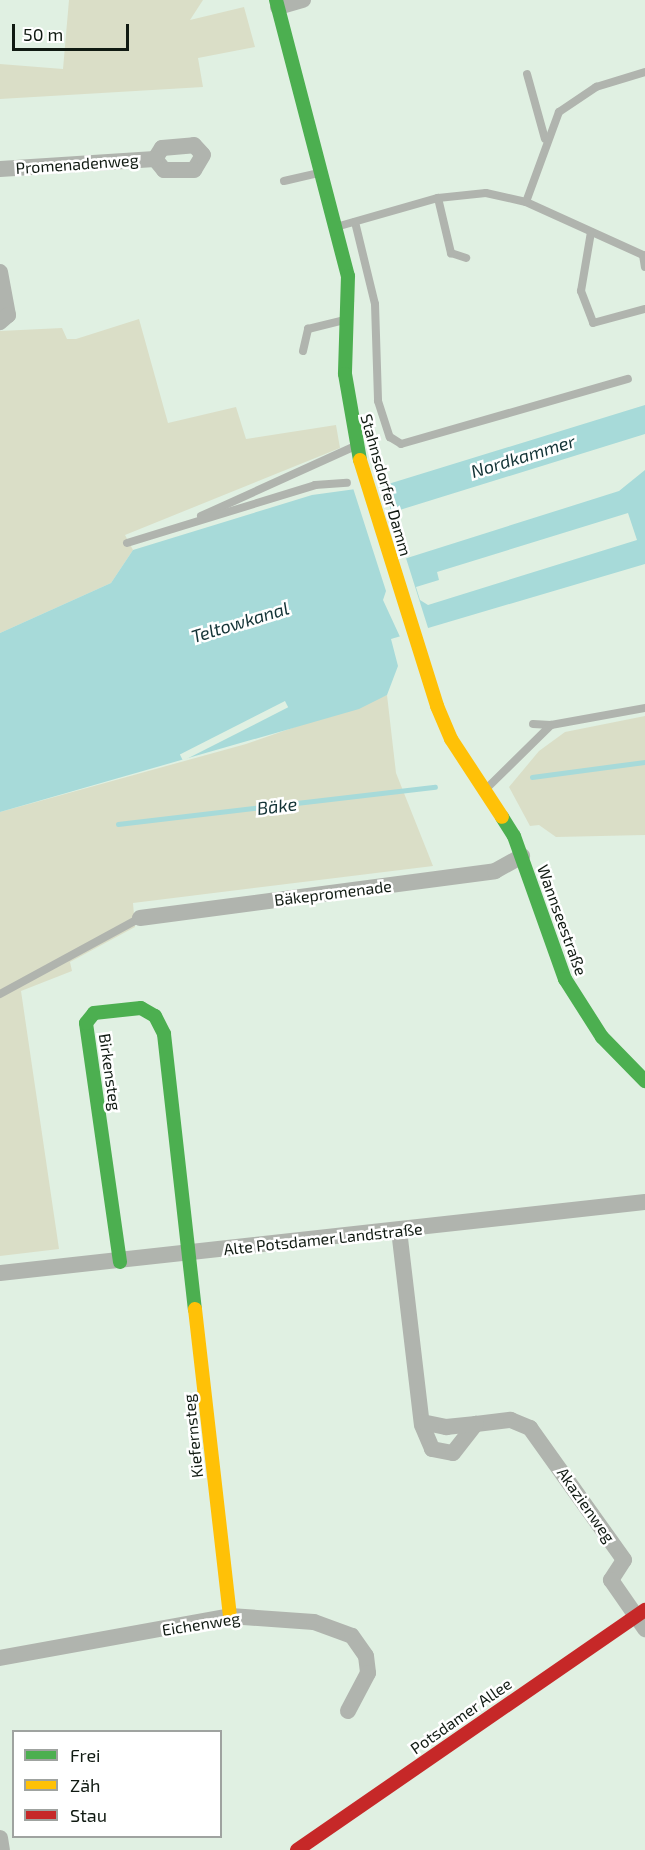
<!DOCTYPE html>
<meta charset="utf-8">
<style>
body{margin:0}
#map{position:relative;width:645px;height:1850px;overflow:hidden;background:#e0f0e2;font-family:"Exo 2",sans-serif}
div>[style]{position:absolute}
.green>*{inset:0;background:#dadec7}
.water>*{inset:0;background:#a7dad9}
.pier>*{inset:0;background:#e0f0e2;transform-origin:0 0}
.stream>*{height:4.5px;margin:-2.25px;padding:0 2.25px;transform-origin:2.25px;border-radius:2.25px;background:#a7dad9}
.lane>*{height:8px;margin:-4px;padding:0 4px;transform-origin:4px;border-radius:4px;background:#b0b4ae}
.street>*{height:16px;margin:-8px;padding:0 8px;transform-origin:8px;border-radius:8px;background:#b0b4ae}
.fast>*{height:14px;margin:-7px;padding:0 7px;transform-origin:7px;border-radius:7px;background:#4caf50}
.slow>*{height:14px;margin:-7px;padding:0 7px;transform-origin:7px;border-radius:7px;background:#ffc107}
.jam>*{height:14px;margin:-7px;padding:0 7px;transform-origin:7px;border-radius:7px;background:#c62828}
span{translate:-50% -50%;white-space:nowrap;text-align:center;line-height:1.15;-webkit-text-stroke:5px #fff;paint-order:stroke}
.street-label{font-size:16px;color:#101a12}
.water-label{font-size:18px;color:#133336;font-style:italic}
.legend{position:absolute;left:12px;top:1730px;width:210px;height:108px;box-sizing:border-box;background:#fff;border:2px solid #9fa3a0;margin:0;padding:8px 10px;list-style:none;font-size:18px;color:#101a12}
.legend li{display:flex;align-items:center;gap:12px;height:30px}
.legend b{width:30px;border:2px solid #9fa3a0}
.scale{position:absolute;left:12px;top:24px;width:117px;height:27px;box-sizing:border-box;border:3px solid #101a12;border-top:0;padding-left:8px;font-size:18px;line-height:21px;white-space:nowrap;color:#101a12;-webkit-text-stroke:4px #fff;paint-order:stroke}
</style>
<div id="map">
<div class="green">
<i style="clip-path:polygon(69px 0,203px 0,190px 20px,244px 7px,255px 47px,198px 58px,203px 87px,0 99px,0 64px,63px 69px)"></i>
<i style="clip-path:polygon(139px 319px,168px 423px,236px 407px,246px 439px,336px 425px,340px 448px,125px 535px,133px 550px,111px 583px,0 633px,0 331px,62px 328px,67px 339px,76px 339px)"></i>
<i style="clip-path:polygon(387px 695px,396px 773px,433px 866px,133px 903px,135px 927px,70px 962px,72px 971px,21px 991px,59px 1249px,0 1256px,0 812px,246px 744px)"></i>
<i style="clip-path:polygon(645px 716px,645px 835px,556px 837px,539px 825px,530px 826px,509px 787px,539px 751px,565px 732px)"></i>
</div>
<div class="water">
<i style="clip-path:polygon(evenodd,645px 405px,645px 434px,390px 513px,404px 559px,619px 491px,645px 470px,645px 564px,391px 639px,398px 666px,387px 695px,359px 709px,0 812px,0 633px,111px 583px,133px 550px,312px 495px,385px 485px,645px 405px,628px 513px,637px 540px,428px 605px,420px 600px,416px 587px,439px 580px,437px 572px,628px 513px)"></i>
</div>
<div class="pier">
<i style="clip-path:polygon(382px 482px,429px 631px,401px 639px,383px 600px,386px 591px,353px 488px)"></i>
<i style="left:285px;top:701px;width:7px;height:118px;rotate:63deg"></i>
</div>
<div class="stream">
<i style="left:532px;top:777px;width:114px;rotate:-7.6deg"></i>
<i style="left:118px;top:824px;width:319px;rotate:-6.7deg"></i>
</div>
<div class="lane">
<i style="left:527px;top:74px;width:67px;rotate:74.5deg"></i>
<i style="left:284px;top:181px;width:35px;rotate:-13deg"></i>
<i style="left:438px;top:198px;width:57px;rotate:76.7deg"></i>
<i style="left:451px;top:253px;width:16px;rotate:18deg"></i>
<i style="left:526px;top:202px;width:96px;rotate:-69.9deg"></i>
<i style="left:559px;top:112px;width:45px;rotate:-34deg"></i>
<i style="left:596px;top:87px;width:51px;rotate:-17deg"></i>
<i style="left:355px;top:222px;width:84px;rotate:76.3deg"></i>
<i style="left:375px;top:304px;width:97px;rotate:88.2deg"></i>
<i style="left:378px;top:401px;width:38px;rotate:72deg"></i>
<i style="left:390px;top:437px;width:13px;rotate:32deg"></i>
<i style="left:401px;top:444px;width:236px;rotate:-16deg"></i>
<i style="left:336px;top:227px;width:106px;rotate:-15.9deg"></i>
<i style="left:438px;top:198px;width:48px;rotate:-5.9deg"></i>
<i style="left:486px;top:193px;width:41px;rotate:12.7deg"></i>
<i style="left:526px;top:202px;width:131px;rotate:24.4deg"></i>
<i style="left:591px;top:232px;width:60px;rotate:99.6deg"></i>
<i style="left:581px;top:291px;width:34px;rotate:69deg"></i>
<i style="left:593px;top:323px;width:54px;rotate:-15.1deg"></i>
<i style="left:643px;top:255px;width:12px;rotate:81deg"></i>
<i style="left:303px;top:351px;width:23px;rotate:-77deg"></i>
<i style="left:308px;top:329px;width:36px;rotate:-14deg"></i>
<i style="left:201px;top:516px;width:167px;rotate:-24.4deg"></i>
<i style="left:127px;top:543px;width:197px;rotate:-17.1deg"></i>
<i style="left:315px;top:485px;width:32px;rotate:-4deg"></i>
<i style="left:533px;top:724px;width:18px;rotate:3deg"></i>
<i style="left:487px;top:788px;width:90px;rotate:-44.5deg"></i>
<i style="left:551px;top:725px;width:96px;rotate:-10.3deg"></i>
<i style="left:0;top:994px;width:159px;rotate:-28.5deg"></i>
</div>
<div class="street">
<i style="left:278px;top:7px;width:26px;rotate:-16deg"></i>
<i style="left:194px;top:145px;width:13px;rotate:48deg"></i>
<i style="left:203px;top:155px;width:17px;rotate:121deg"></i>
<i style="left:194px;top:170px;width:30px;rotate:180deg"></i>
<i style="left:164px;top:170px;width:14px;rotate:-129deg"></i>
<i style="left:155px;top:159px;width:13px;rotate:-58deg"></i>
<i style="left:162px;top:148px;width:32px;rotate:-5deg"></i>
<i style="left:0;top:169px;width:155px;rotate:-3.7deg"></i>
<i style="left:0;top:272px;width:44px;rotate:79.5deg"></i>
<i style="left:8px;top:315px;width:11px;rotate:139deg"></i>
<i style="left:140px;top:918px;width:358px;rotate:-7.5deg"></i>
<i style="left:495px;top:871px;width:31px;rotate:-29deg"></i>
<i style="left:399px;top:1230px;width:196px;rotate:83.3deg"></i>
<i style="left:422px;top:1425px;width:26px;rotate:67deg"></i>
<i style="left:432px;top:1449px;width:21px;rotate:11deg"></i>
<i style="left:453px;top:1453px;width:37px;rotate:-52deg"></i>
<i style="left:476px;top:1424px;width:35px;rotate:-7deg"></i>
<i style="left:511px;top:1420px;width:21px;rotate:23deg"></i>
<i style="left:530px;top:1428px;width:162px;rotate:54.5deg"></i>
<i style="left:624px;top:1560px;width:24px;rotate:123deg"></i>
<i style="left:611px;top:1580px;width:60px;rotate:55.2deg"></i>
<i style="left:0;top:1273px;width:649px;rotate:-6.28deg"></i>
<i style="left:422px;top:1422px;width:25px;rotate:12deg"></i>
<i style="left:446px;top:1427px;width:30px;rotate:-6deg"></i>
<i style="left:0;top:1658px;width:234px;rotate:-10.3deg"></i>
<i style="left:230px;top:1616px;width:84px;rotate:4.1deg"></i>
<i style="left:314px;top:1622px;width:40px;rotate:20.2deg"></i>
<i style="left:352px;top:1636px;width:24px;rotate:55deg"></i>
<i style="left:366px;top:1656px;width:17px;rotate:83deg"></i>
<i style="left:368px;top:1673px;width:43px;rotate:117.8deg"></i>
<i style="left:0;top:1838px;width:12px;rotate:81deg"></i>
</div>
<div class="fast">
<i style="left:276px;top:0;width:285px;rotate:75.4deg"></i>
<i style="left:348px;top:276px;width:98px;rotate:91.8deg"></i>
<i style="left:345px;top:374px;width:87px;rotate:80.1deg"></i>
<i style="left:502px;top:817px;width:22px;rotate:58deg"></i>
<i style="left:514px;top:836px;width:152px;rotate:70.4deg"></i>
<i style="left:565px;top:979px;width:69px;rotate:57.5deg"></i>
<i style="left:602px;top:1037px;width:62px;rotate:45.7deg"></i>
<i style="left:120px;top:1262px;width:241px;rotate:-98.1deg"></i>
<i style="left:86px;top:1023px;width:13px;rotate:-51deg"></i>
<i style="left:94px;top:1013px;width:47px;rotate:-6.1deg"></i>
<i style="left:141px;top:1008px;width:16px;rotate:30deg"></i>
<i style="left:155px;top:1016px;width:20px;rotate:63deg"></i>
<i style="left:164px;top:1034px;width:277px;rotate:83.6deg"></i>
</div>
<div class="slow">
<i style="left:360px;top:460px;width:258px;rotate:72.6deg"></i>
<i style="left:437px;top:706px;width:36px;rotate:67deg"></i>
<i style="left:451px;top:739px;width:93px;rotate:56.8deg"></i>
<i style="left:195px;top:1309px;width:309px;rotate:83.5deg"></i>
</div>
<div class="jam">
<i style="left:297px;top:1850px;width:423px;rotate:-34.6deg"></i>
</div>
<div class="street-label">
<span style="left:77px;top:164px;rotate:-4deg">Promenadenweg</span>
<span style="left:386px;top:485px;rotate:74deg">Stahnsdorfer Damm</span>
<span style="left:333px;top:893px;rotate:-7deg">Bäkepromenade</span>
<span style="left:562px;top:920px;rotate:70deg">Wannseestraße</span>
<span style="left:110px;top:1072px;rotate:82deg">Birkensteg</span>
<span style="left:323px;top:1239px;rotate:-6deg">Alte Potsdamer Landstraße</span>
<span style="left:193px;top:1436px;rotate:-96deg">Kiefernsteg</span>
<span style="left:586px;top:1505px;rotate:55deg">Akazienweg</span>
<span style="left:201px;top:1624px;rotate:-9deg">Eichenweg</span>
<span style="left:461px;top:1716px;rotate:-35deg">Potsdamer Allee</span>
</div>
<div class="water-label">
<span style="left:523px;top:456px;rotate:-17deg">Nordkammer</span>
<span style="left:240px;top:622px;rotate:-17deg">Teltowkanal</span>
<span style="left:277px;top:806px;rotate:-7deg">Bäke</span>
</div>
<ul class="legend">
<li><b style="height:8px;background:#4caf50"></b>Frei</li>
<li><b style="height:8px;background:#ffc107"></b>Zäh</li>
<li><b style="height:8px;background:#c62828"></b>Stau</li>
</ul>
<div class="scale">50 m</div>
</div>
